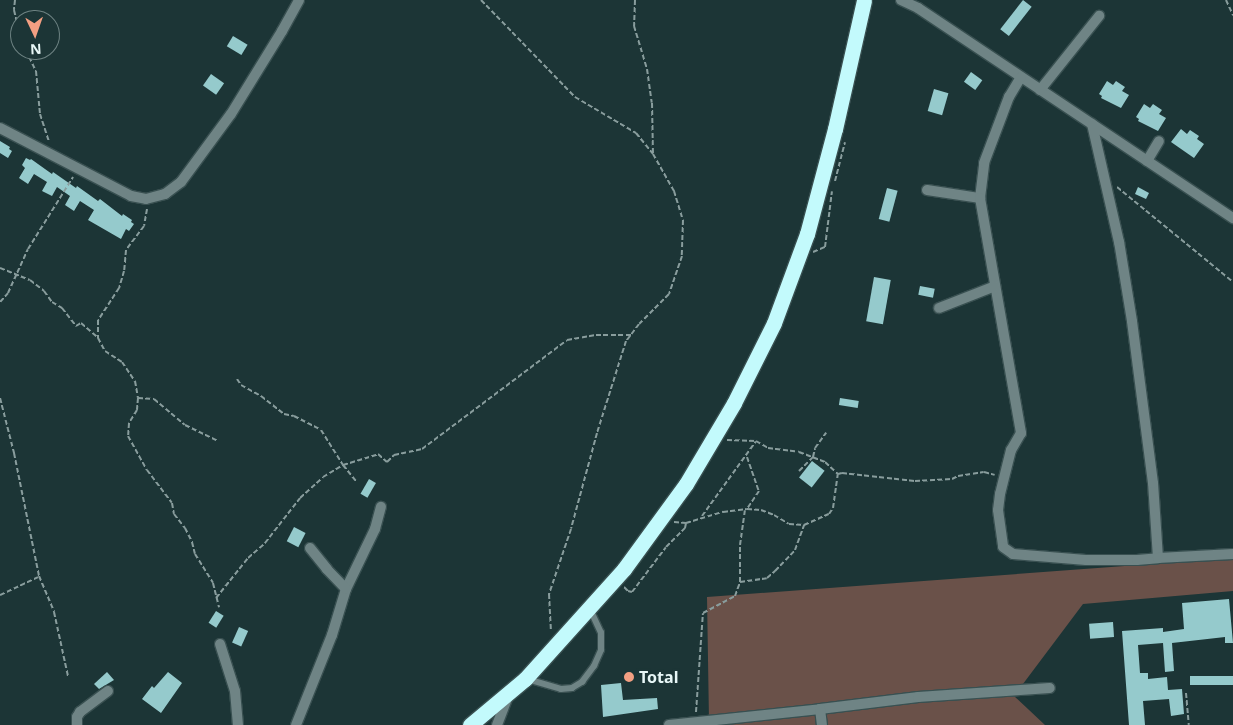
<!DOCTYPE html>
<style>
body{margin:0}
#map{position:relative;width:1233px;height:725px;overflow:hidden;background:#1c3536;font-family:"Noto Sans",sans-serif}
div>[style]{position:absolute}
.green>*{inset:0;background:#6a5149}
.building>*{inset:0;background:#95cacc;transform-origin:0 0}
.path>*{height:2px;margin-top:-1px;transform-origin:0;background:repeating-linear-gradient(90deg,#899d9d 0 5px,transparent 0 7.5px)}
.roads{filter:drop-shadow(1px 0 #395051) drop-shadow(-1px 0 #395051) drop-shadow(0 1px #395051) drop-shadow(0 -1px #395051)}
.lane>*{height:5.5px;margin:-2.75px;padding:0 2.75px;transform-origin:2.75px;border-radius:2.75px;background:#6f8485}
.street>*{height:10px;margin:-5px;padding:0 5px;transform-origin:5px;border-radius:5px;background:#6f8485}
.highway>*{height:15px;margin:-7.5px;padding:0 7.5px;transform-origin:7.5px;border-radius:7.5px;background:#c3fafc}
.dots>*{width:14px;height:14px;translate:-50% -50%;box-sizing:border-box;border:2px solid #1c3536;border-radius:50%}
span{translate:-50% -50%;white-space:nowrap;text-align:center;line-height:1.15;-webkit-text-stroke:5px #1c3536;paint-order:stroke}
.poi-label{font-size:16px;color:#e8f7f7;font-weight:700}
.left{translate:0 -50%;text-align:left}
.north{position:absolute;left:10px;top:10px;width:50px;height:50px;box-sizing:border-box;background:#1c3536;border:1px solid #6e8383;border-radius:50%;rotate:177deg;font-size:14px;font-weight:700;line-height:20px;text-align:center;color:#e8f7f7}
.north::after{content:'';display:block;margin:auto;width:18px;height:22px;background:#f39f82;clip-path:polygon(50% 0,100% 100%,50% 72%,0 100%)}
</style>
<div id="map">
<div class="green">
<i style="clip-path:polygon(1233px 558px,1233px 591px,1083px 604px,1014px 696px,1045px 725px,695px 725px,709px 722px,707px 597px)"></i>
</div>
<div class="building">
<i style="left:1023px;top:0;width:11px;height:37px;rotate:38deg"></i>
<i style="left:233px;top:36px;width:17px;height:12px;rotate:31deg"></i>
<i style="left:971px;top:72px;width:14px;height:12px;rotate:36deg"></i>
<i style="left:211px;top:74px;width:16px;height:14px;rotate:35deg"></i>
<i style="clip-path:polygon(1107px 81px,1113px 85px,1116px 81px,1125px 87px,1122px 91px,1129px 95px,1121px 108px,1101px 98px,1102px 96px,1099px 94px)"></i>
<i style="left:934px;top:89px;width:15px;height:23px;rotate:16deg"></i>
<i style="clip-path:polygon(1144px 104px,1150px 108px,1153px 104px,1162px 110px,1159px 114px,1166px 118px,1158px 131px,1138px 121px,1139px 119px,1136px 117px)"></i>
<i style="clip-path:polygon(1181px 129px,1187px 134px,1190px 130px,1199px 136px,1197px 139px,1204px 144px,1194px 158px,1171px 142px)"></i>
<i style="clip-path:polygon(0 141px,10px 147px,9px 149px,12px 151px,8px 158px,0 153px)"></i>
<i style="clip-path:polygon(26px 158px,30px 160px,31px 159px,52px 174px,53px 172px,76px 188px,77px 186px,98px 201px,100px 199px,122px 216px,123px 214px,132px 220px,131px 222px,134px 224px,129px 231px,126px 229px,121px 239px,88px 220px,94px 210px,80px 201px,74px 211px,65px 205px,70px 196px,57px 187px,52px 196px,42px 191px,47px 182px,34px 174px,28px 184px,19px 178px,25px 168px,22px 165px)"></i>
<i style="clip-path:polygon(1138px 187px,1149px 193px,1146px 199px,1135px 194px)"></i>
<i style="left:887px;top:188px;width:11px;height:32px;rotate:15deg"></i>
<i style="left:874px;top:277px;width:17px;height:45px;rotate:10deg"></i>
<i style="left:920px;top:286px;width:15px;height:9px;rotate:11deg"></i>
<i style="left:840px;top:398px;width:19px;height:7px;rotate:9deg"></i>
<i style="left:812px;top:461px;width:16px;height:21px;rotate:38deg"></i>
<i style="left:369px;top:479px;width:8px;height:17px;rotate:30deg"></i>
<i style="left:294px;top:527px;width:13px;height:16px;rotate:27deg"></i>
<i style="clip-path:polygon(1229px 599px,1233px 643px,1225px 643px,1225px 637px,1172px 643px,1174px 671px,1165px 672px,1163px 643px,1138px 645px,1140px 673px,1148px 673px,1148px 679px,1167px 677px,1168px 690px,1182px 689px,1184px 714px,1171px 716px,1169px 699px,1143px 701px,1145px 725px,1129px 725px,1122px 631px,1163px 628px,1163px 632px,1184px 629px,1182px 603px)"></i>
<i style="left:216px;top:611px;width:9px;height:14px;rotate:32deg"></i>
<i style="left:1113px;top:622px;width:15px;height:24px;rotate:86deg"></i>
<i style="left:239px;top:627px;width:10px;height:17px;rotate:24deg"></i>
<i style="clip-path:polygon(107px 672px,114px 680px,99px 689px,94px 684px)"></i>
<i style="clip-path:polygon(168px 672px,182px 683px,161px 713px,142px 699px,152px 686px,154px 688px)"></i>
<i style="left:1233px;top:676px;width:9px;height:43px;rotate:90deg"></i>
<i style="clip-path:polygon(621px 683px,623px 700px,657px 698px,658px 709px,603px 717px,601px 685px)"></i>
</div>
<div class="path">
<i style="left:15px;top:0;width:10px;rotate:96deg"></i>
<i style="left:14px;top:10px;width:28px;rotate:77deg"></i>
<i style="left:481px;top:0;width:135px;rotate:45.9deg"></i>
<i style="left:575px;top:97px;width:71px;rotate:30.5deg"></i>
<i style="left:636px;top:133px;width:27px;rotate:51deg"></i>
<i style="left:653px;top:154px;width:43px;rotate:60.4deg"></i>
<i style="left:674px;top:191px;width:30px;rotate:73deg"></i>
<i style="left:683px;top:220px;width:36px;rotate:92deg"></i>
<i style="left:682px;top:256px;width:40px;rotate:108.9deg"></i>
<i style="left:669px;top:294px;width:42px;rotate:135deg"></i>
<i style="left:639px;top:324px;width:21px;rotate:127deg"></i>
<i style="left:626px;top:341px;width:96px;rotate:107.5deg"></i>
<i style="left:597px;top:433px;width:99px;rotate:105.2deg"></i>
<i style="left:571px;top:529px;width:69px;rotate:108.7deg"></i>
<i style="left:549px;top:594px;width:37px;rotate:87deg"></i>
<i style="left:635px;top:0;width:26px;rotate:92deg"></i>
<i style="left:634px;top:26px;width:45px;rotate:73.2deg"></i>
<i style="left:647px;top:69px;width:34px;rotate:82deg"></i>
<i style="left:652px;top:103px;width:51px;rotate:88.9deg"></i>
<i style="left:1226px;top:0;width:17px;rotate:65deg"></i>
<i style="left:26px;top:50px;width:23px;rotate:65deg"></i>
<i style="left:36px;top:71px;width:43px;rotate:84.7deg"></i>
<i style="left:40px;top:114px;width:28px;rotate:72deg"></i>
<i style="left:835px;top:181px;width:40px;rotate:-75.6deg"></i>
<i style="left:1117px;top:187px;width:150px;rotate:39.3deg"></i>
<i style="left:147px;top:209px;width:17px;rotate:100deg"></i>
<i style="left:144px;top:226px;width:30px;rotate:127deg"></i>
<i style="left:126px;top:250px;width:21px;rotate:95deg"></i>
<i style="left:124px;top:271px;width:18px;rotate:106deg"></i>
<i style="left:119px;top:288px;width:38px;rotate:123deg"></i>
<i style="left:98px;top:320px;width:18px;rotate:90deg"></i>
<i style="left:98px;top:338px;width:15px;rotate:62deg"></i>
<i style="left:105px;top:351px;width:20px;rotate:33deg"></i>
<i style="left:122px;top:362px;width:23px;rotate:56deg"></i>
<i style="left:135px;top:381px;width:17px;rotate:80deg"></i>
<i style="left:138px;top:398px;width:12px;rotate:95deg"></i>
<i style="left:137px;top:410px;width:15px;rotate:122deg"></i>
<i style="left:129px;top:423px;width:13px;rotate:94deg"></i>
<i style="left:128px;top:436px;width:39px;rotate:61deg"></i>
<i style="left:147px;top:470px;width:41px;rotate:52.9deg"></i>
<i style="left:172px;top:503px;width:11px;rotate:80deg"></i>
<i style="left:174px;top:514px;width:18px;rotate:52deg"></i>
<i style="left:185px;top:528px;width:16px;rotate:63deg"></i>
<i style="left:192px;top:542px;width:12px;rotate:76deg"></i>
<i style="left:195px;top:554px;width:34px;rotate:58deg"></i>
<i style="left:213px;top:583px;width:25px;rotate:76deg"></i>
<i style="left:813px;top:252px;width:13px;rotate:-23deg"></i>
<i style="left:825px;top:247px;width:56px;rotate:-82.9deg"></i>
<i style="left:0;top:268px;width:32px;rotate:22deg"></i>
<i style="left:30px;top:280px;width:18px;rotate:38deg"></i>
<i style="left:44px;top:291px;width:14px;rotate:54deg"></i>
<i style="left:52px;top:302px;width:12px;rotate:31deg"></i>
<i style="left:62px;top:308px;width:23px;rotate:52deg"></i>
<i style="left:76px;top:326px;width:6px;rotate:-31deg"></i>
<i style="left:81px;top:323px;width:23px;rotate:41deg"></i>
<i style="left:0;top:302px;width:12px;rotate:-48deg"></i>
<i style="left:8px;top:293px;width:48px;rotate:-65.6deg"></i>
<i style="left:28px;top:249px;width:85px;rotate:-58deg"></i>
<i style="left:237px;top:379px;width:7px;rotate:56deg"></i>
<i style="left:241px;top:385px;width:23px;rotate:29deg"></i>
<i style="left:261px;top:396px;width:29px;rotate:38deg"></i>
<i style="left:284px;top:414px;width:10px;rotate:11deg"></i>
<i style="left:294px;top:416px;width:30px;rotate:27deg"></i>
<i style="left:321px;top:430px;width:41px;rotate:57.8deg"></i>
<i style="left:343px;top:465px;width:22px;rotate:51deg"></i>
<i style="left:0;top:398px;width:57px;rotate:75.7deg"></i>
<i style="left:14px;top:453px;width:126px;rotate:78.5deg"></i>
<i style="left:39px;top:576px;width:39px;rotate:67deg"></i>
<i style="left:54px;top:612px;width:66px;rotate:77.7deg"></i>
<i style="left:138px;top:398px;width:16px;rotate:4deg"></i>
<i style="left:154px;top:399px;width:40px;rotate:40deg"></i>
<i style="left:185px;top:425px;width:37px;rotate:26deg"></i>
<i style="left:727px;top:440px;width:29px;rotate:2deg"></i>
<i style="left:756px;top:441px;width:14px;rotate:30deg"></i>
<i style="left:768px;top:448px;width:31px;rotate:7deg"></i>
<i style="left:799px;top:452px;width:28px;rotate:21deg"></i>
<i style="left:825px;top:462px;width:18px;rotate:43deg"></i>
<i style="left:747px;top:457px;width:36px;rotate:71deg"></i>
<i style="left:759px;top:491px;width:22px;rotate:124deg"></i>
<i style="left:799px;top:471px;width:20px;rotate:-45deg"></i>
<i style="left:813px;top:457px;width:9px;rotate:-77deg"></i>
<i style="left:815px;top:448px;width:19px;rotate:-54deg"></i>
<i style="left:702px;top:516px;width:92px;rotate:-54.2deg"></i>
<i style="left:674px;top:522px;width:12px;rotate:5deg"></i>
<i style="left:686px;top:523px;width:39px;rotate:-17deg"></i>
<i style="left:723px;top:512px;width:24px;rotate:-7deg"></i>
<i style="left:747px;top:509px;width:14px;rotate:4deg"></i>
<i style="left:761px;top:510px;width:14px;rotate:21deg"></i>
<i style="left:774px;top:515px;width:17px;rotate:31deg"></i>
<i style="left:789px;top:524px;width:15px;rotate:4deg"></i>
<i style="left:804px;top:525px;width:27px;rotate:-24deg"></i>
<i style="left:829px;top:514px;width:7px;rotate:-56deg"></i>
<i style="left:833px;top:508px;width:34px;rotate:-82deg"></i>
<i style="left:838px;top:474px;width:4px;rotate:-14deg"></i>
<i style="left:842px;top:473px;width:73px;rotate:6.3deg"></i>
<i style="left:915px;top:481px;width:37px;rotate:-3deg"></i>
<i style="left:952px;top:479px;width:7px;rotate:-27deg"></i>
<i style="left:958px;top:476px;width:26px;rotate:-9deg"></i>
<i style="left:984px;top:472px;width:11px;rotate:15deg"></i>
<i style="left:740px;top:582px;width:37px;rotate:-90deg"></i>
<i style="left:740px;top:545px;width:35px;rotate:-82deg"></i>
<i style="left:624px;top:587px;width:6px;rotate:45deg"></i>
<i style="left:628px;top:591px;width:4px;rotate:14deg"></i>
<i style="left:632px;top:592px;width:56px;rotate:-52.9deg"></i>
<i style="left:666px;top:547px;width:27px;rotate:-45deg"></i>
<i style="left:685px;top:528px;width:5px;rotate:-79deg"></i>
<i style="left:0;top:595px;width:42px;rotate:-25.3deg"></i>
<i style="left:216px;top:598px;width:51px;rotate:-51.3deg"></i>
<i style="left:248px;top:558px;width:23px;rotate:-41deg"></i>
<i style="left:265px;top:543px;width:57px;rotate:-52.1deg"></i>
<i style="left:300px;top:498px;width:31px;rotate:-42deg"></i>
<i style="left:323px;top:477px;width:23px;rotate:-31deg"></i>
<i style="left:343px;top:465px;width:37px;rotate:-17deg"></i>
<i style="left:378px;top:454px;width:12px;rotate:42deg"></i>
<i style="left:387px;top:462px;width:10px;rotate:-45deg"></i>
<i style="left:394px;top:455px;width:29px;rotate:-12deg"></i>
<i style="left:422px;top:449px;width:181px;rotate:-36.9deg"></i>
<i style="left:567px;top:340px;width:29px;rotate:-10deg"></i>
<i style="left:596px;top:335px;width:35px"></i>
<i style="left:1186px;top:693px;width:32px;rotate:85deg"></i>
<i style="left:696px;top:712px;width:99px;rotate:-86deg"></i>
<i style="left:703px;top:613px;width:36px;rotate:-28deg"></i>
<i style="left:735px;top:596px;width:15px;rotate:-70deg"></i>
<i style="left:740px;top:582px;width:27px;rotate:-8deg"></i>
<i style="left:767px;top:578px;width:11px;rotate:-41deg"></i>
<i style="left:775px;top:571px;width:29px;rotate:-46deg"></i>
<i style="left:795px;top:550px;width:27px;rotate:-70deg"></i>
</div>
<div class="roads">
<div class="lane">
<i style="left:527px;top:679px;width:35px;rotate:16deg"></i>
<i style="left:561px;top:689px;width:11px;rotate:-5deg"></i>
<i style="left:572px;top:688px;width:12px;rotate:-31deg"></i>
<i style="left:582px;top:682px;width:20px;rotate:-53deg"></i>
<i style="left:594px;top:666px;width:17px;rotate:-66deg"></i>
<i style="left:601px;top:650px;width:17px;rotate:-90deg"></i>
<i style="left:601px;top:633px;width:26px;rotate:-115deg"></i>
</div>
<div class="street">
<i style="left:901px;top:0;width:19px;rotate:25deg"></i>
<i style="left:918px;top:8px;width:379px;rotate:33.7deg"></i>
<i style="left:1040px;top:90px;width:95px;rotate:-51.4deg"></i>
<i style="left:0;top:128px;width:148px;rotate:27.4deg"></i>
<i style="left:131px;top:196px;width:15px;rotate:11deg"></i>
<i style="left:146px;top:199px;width:20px;rotate:-15deg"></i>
<i style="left:165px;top:194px;width:20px;rotate:-37deg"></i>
<i style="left:181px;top:182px;width:84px;rotate:-53.7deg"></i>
<i style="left:231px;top:114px;width:97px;rotate:-58.4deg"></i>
<i style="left:282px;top:31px;width:35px;rotate:-61deg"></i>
<i style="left:1147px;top:161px;width:23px;rotate:-59deg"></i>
<i style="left:927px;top:190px;width:54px;rotate:8.6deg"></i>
<i style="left:980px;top:198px;width:35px;rotate:-83deg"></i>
<i style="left:984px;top:163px;width:71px;rotate:-69.3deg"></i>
<i style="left:1009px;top:97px;width:23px;rotate:-59deg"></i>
<i style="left:980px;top:198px;width:239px;rotate:80.1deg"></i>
<i style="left:1021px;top:433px;width:20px;rotate:120deg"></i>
<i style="left:1011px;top:450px;width:45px;rotate:104deg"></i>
<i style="left:1000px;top:494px;width:16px;rotate:97deg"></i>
<i style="left:998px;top:510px;width:37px;rotate:82deg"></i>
<i style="left:1003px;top:547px;width:12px;rotate:35deg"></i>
<i style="left:1013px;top:554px;width:73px;rotate:4.7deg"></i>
<i style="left:1086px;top:560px;width:51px"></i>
<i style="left:1137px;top:560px;width:21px;rotate:-5deg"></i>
<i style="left:1158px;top:558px;width:75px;rotate:-93.8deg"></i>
<i style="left:1153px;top:483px;width:163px;rotate:-97.4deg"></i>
<i style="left:1132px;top:321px;width:80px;rotate:-99.3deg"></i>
<i style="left:1119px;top:242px;width:121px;rotate:-102.9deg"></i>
<i style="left:939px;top:308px;width:60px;rotate:-21.4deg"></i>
<i style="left:1158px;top:558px;width:75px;rotate:-3.1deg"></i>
<i style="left:346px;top:589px;width:67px;rotate:-64.2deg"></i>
<i style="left:375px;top:529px;width:23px;rotate:-75deg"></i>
<i style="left:220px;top:644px;width:49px;rotate:72.3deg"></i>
<i style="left:235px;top:691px;width:34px;rotate:85deg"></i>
<i style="left:820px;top:709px;width:99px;rotate:-7deg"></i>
<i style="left:918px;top:697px;width:132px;rotate:-3.9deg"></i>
<i style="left:77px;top:725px;width:8px;rotate:-90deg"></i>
<i style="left:77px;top:717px;width:6px;rotate:-59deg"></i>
<i style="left:80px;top:712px;width:35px;rotate:-37deg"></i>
<i style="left:296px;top:725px;width:97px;rotate:-68.2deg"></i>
<i style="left:332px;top:635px;width:48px;rotate:-73.1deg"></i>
<i style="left:346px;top:589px;width:28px;rotate:-134deg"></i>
<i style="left:327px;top:569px;width:27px;rotate:-129deg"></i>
<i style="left:497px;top:725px;width:31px;rotate:-69deg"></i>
<i style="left:669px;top:725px;width:152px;rotate:-6deg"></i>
<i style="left:820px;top:709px;width:16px;rotate:83deg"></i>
</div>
<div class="highway">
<i style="left:470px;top:725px;width:72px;rotate:-39.9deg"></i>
<i style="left:525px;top:679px;width:148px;rotate:-48deg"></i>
<i style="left:624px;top:569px;width:105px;rotate:-53.9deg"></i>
<i style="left:686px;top:484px;width:94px;rotate:-59.3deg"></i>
<i style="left:734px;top:403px;width:89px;rotate:-63.4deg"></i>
<i style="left:774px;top:323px;width:95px;rotate:-69.7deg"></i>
<i style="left:807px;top:234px;width:109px;rotate:-75.1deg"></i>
<i style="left:835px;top:129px;width:132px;rotate:-77.3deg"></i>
</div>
</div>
<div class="dots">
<i style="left:629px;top:677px;background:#f39f82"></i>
</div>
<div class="poi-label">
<span class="left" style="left:639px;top:677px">Total</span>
</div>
<div class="north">N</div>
</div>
